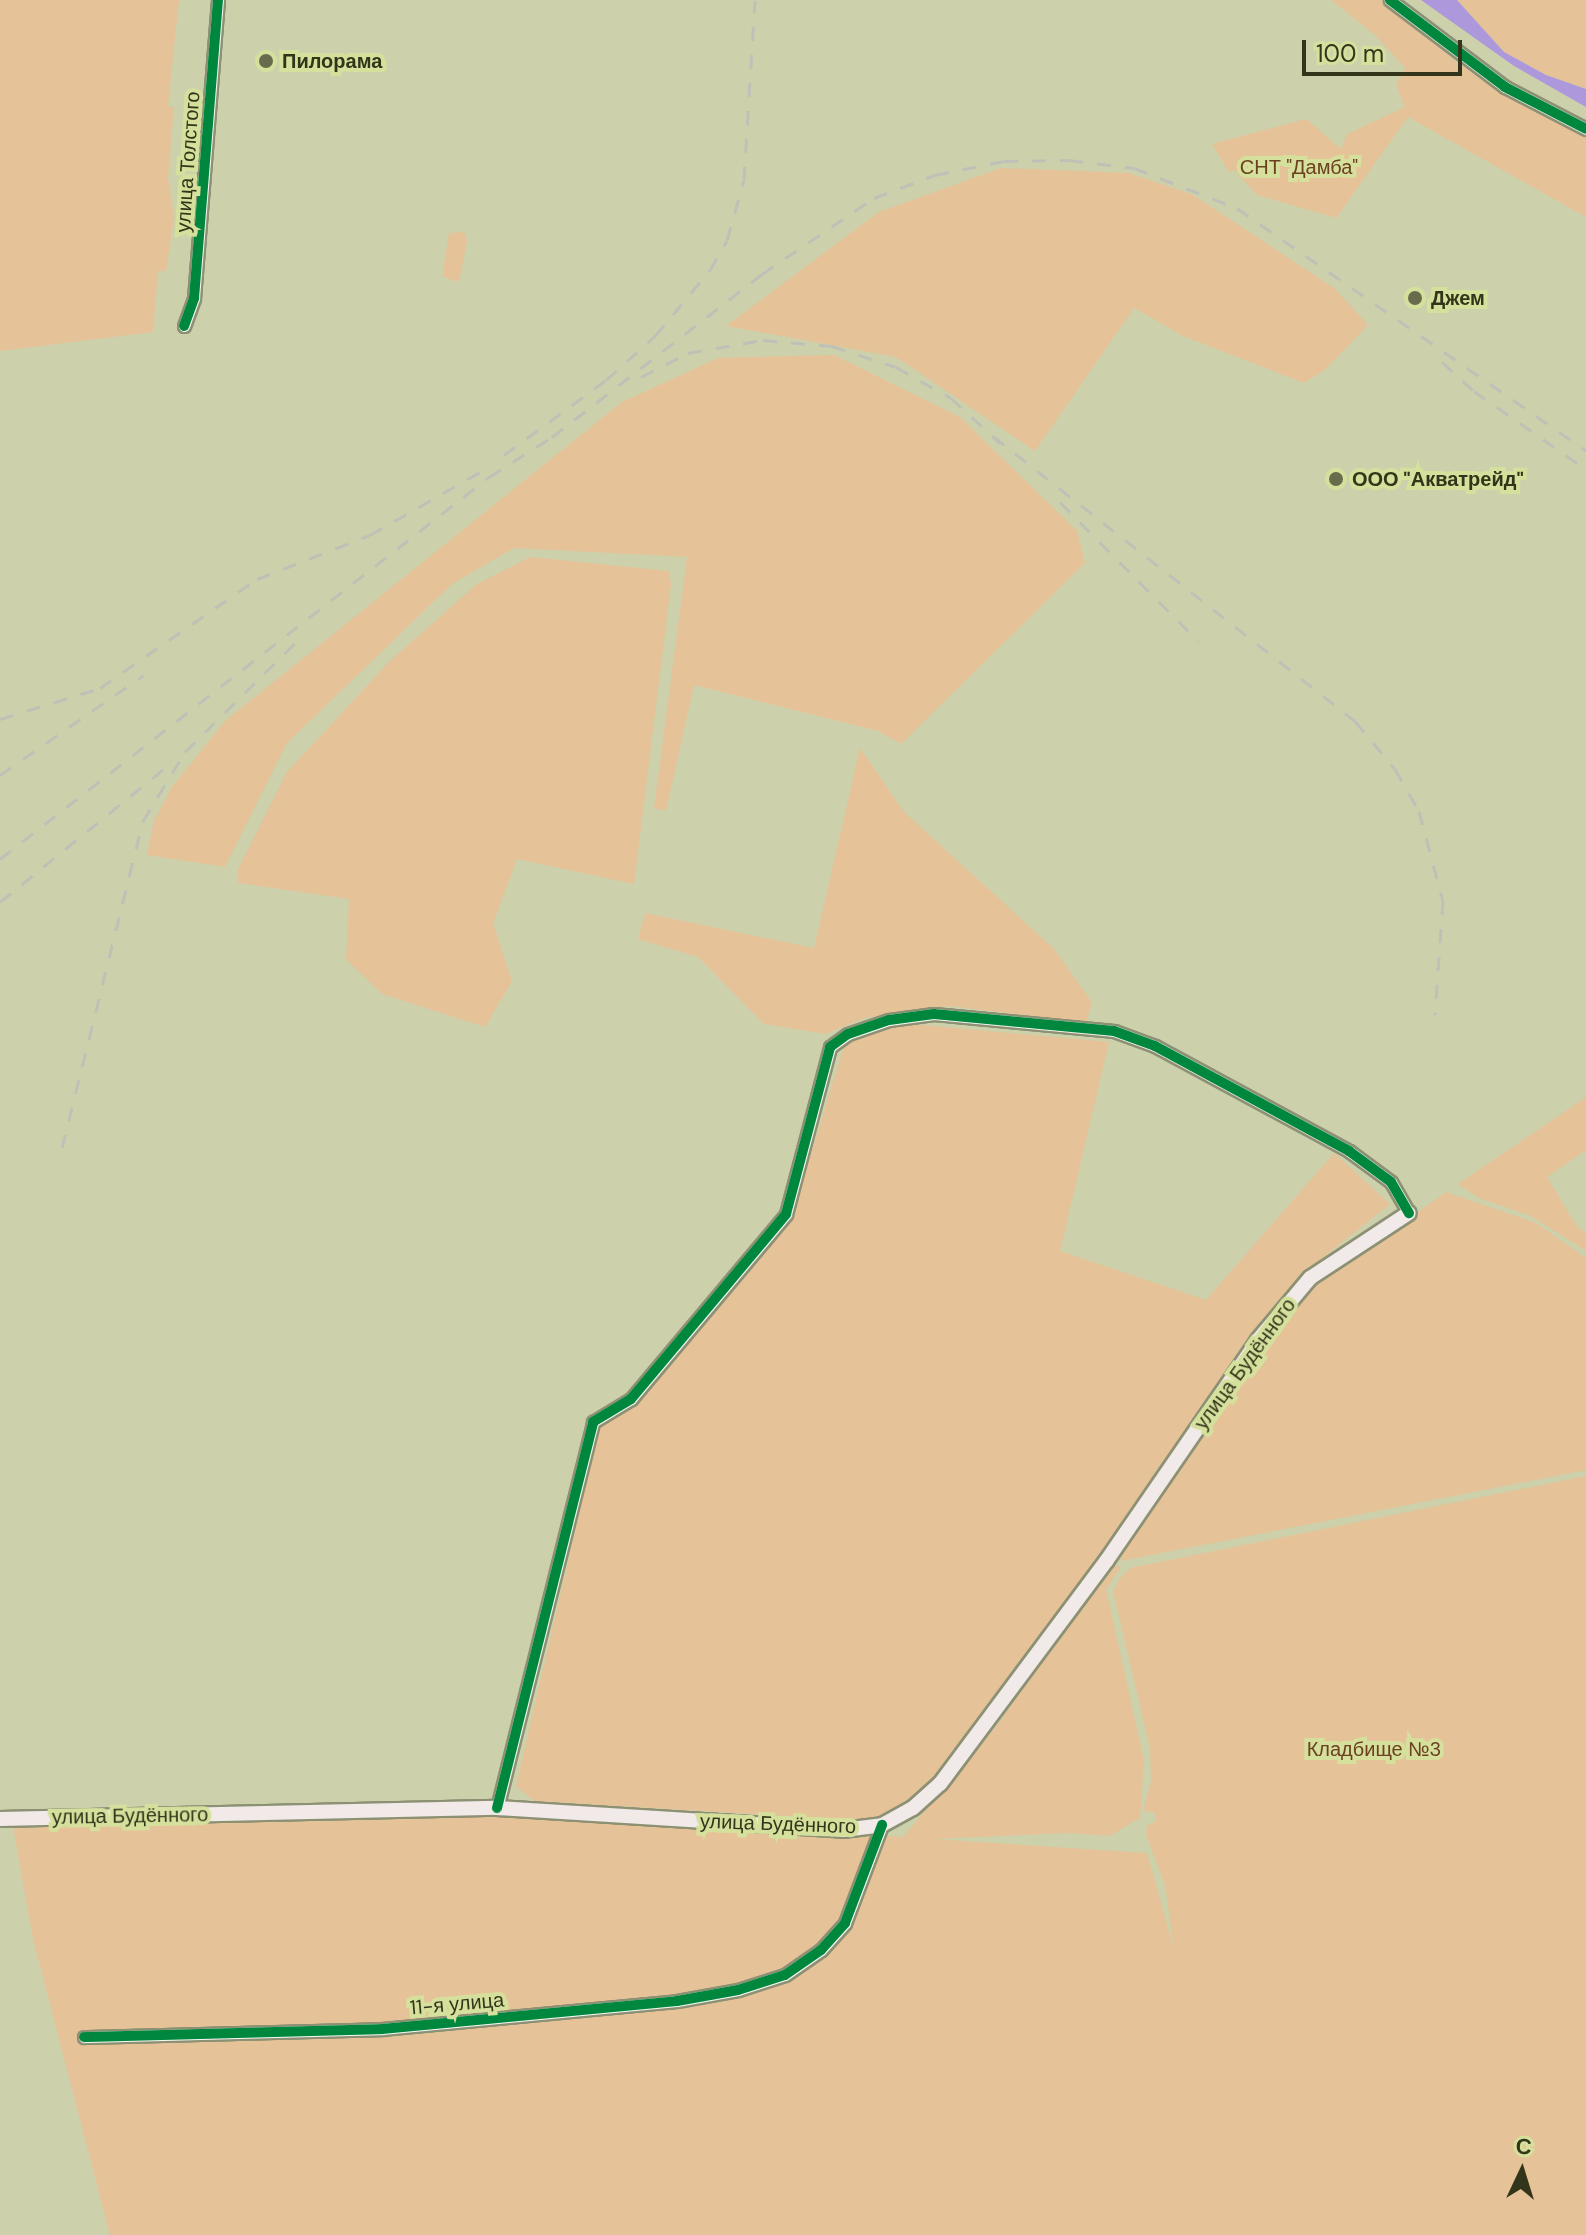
<!DOCTYPE html>
<meta charset="utf-8">
<style>
body{margin:0}
#map{position:relative;width:1586px;height:2235px;overflow:hidden;background:#ccd1ac;font-family:"DM Sans",sans-serif}
div>[style]{position:absolute}
.green>*{inset:0;background:#e5c297}
.water>*{inset:0;background:#ac98da}
.roads{filter:drop-shadow(2px 0 #8d9174) drop-shadow(-2px 0 #8d9174) drop-shadow(0 2px #8d9174) drop-shadow(0 -2px #8d9174)}
.minor>*{height:11px;margin:-5.5px;padding:0 5.5px;transform-origin:5.5px;border-radius:5.5px;background:#f7f8f3}
.major>*{height:14px;margin:-7px;padding:0 7px;transform-origin:7px;border-radius:7px;background:#f1eae8}
.rail>*{height:3px;margin-top:-1.5px;transform-origin:0;background:repeating-linear-gradient(90deg,#bfc1b7 0 14px,transparent 0 28px)}
.cycleway>*{height:10px;margin:-5px;padding:0 5px;transform-origin:5px;border-radius:5px;background:#00873e}
.dots>*{width:22px;height:22px;translate:-50% -50%;box-sizing:border-box;border:4px solid #d6e09d;border-radius:50%}
span{translate:-50% -50%;white-space:nowrap;text-align:center;line-height:1.15;-webkit-text-stroke:8px #d6e09d;paint-order:stroke}
.poi-label{font-size:20px;color:#32351a;font-weight:700}
.left{translate:0 -50%;text-align:left}
.street-label{font-size:20px;color:#32351a}
.park-label{font-size:20px;color:#6c4020}
.north{position:absolute;left:1482px;top:2131px;width:80px;height:80px;-webkit-text-stroke:6px #d6e09d;paint-order:stroke;rotate:4deg;font-size:22px;font-weight:700;line-height:32px;text-align:center;color:#32351a}
.north::after{content:'';display:block;margin:auto;width:28px;height:36px;background:#32351a;clip-path:polygon(50% 0,100% 100%,50% 72%,0 100%)}
.scale{position:absolute;left:1302px;top:40px;width:160px;height:36px;box-sizing:border-box;border:4px solid #32351a;border-top:0;padding-left:10px;font-size:24px;line-height:28px;white-space:nowrap;color:#32351a;-webkit-text-stroke:6px #d6e09d;paint-order:stroke}
</style>
<div id="map">
<div class="green">
<i style="clip-path:polygon(0 0,179px 0,168px 106px,174px 107px,168px 178px,174px 218px,166px 271px,158px 271px,153px 332px,0 351px)"></i>
<i style="clip-path:polygon(1331px 0,1382px 0,1460px 65px,1586px 138px,1586px 217px,1408px 117px,1336px 218px,1257px 195px,1234px 170px,1229px 172px,1212px 144px,1306px 119px,1341px 149px,1347px 134px,1405px 107px,1396px 85px,1405px 68px,1374px 34px)"></i>
<i style="clip-path:polygon(1457px 0,1586px 0,1586px 89px,1546px 75px,1504px 52px)"></i>
<i style="clip-path:polygon(1001px 168px,1129px 173px,1193px 195px,1334px 288px,1368px 325px,1326px 369px,1304px 383px,1183px 336px,1134px 308px,1035px 451px,896px 357px,726px 326px,879px 212px)"></i>
<i style="clip-path:polygon(464px 232px,467px 241px,459px 282px,443px 277px,444px 265px,449px 233px)"></i>
<i style="clip-path:polygon(834px 355px,960px 417px,1077px 531px,1085px 563px,901px 744px,878px 731px,694px 685px,666px 811px,654px 808px,687px 557px,514px 548px,452px 584px,287px 743px,225px 867px,147px 855px,154px 821px,172px 787px,225px 721px,622px 402px,718px 358px)"></i>
<i style="clip-path:polygon(530px 557px,669px 571px,671px 584px,634px 884px,517px 859px,493px 923px,512px 981px,485px 1027px,382px 994px,346px 959px,349px 899px,238px 883px,238px 869px,287px 772px,390px 661px,477px 584px)"></i>
<i style="clip-path:polygon(860px 748px,904px 812px,1054px 949px,1092px 1002px,1086px 1023px,950px 1006px,865px 1018px,825px 1034px,764px 1024px,698px 957px,638px 939px,645px 913px,814px 948px)"></i>
<i style="clip-path:polygon(901px 1023px,1109px 1042px,1060px 1251px,1206px 1300px,1334px 1153px,1390px 1204px,1305px 1272px,1251px 1338px,1093px 1569px,928px 1788px,870px 1821px,534px 1801px,516px 1786px,599px 1428px,649px 1391px,792px 1216px,845px 1043px)"></i>
<i style="clip-path:polygon(1586px 1097px,1586px 1150px,1547px 1177px,1577px 1227px,1586px 1233px,1586px 1251px,1531px 1216px,1479px 1198px,1458px 1184px)"></i>
<i style="clip-path:polygon(1446px 1192px,1536px 1223px,1586px 1258px,1586px 1470px,1121px 1561px,1121px 1548px,1314px 1286px)"></i>
<i style="clip-path:polygon(1586px 1476px,1586px 2235px,110px 2235px,33px 1939px,13px 1827px,493px 1810px,903px 1837px,995px 1728px,1111px 1565px,1121px 1567px,1106px 1589px,1144px 1761px,1140px 1818px,1110px 1836px,1066px 1833px,934px 1839px,1147px 1853px,1174px 1949px,1165px 1885px,1146px 1835px,1147px 1826px,1156px 1821px,1154px 1812px,1145px 1812px,1144px 1806px,1151px 1781px,1150px 1748px,1113px 1591px,1119px 1579px,1130px 1568px)"></i>
</div>
<div class="water">
<i style="clip-path:polygon(1421px 0,1457px 0,1504px 52px,1546px 75px,1586px 89px,1586px 107px,1514px 66px)"></i>
</div>
<div class="roads">
<div class="minor">
<i style="left:1390px;top:0;width:144px;rotate:37.1deg"></i>
<i style="left:1505px;top:87px;width:91px;rotate:27.4deg"></i>
<i style="left:184px;top:326px;width:30px;rotate:-70deg"></i>
<i style="left:194px;top:298px;width:299px;rotate:-85.4deg"></i>
<i style="left:497px;top:1808px;width:398px;rotate:-76deg"></i>
<i style="left:593px;top:1422px;width:44px;rotate:-31.2deg"></i>
<i style="left:631px;top:1399px;width:241px;rotate:-50deg"></i>
<i style="left:786px;top:1214px;width:173px;rotate:-75.2deg"></i>
<i style="left:830px;top:1047px;width:22px;rotate:-36deg"></i>
<i style="left:848px;top:1034px;width:43px;rotate:-18.9deg"></i>
<i style="left:889px;top:1020px;width:45px;rotate:-7.6deg"></i>
<i style="left:934px;top:1014px;width:181px;rotate:5.4deg"></i>
<i style="left:1114px;top:1031px;width:44px;rotate:20.1deg"></i>
<i style="left:1155px;top:1046px;width:221px;rotate:28.4deg"></i>
<i style="left:1349px;top:1151px;width:52px;rotate:36.4deg"></i>
<i style="left:1391px;top:1182px;width:36px;rotate:60deg"></i>
<i style="left:84px;top:2037px;width:298px;rotate:-1.5deg"></i>
<i style="left:382px;top:2029px;width:296px;rotate:-5.4deg"></i>
<i style="left:677px;top:2001px;width:62px;rotate:-10.2deg"></i>
<i style="left:738px;top:1990px;width:49px;rotate:-17.7deg"></i>
<i style="left:785px;top:1975px;width:44px;rotate:-34.8deg"></i>
<i style="left:821px;top:1950px;width:36px;rotate:-48deg"></i>
<i style="left:845px;top:1923px;width:105px;rotate:-69.3deg"></i>
</div>
<div class="major">
<i style="left:0;top:1819px;width:497px;rotate:-1.3deg"></i>
<i style="left:497px;top:1808px;width:347px;rotate:3.6deg"></i>
<i style="left:843px;top:1830px;width:39px;rotate:-7deg"></i>
<i style="left:882px;top:1825px;width:35px;rotate:-29deg"></i>
<i style="left:913px;top:1808px;width:36px;rotate:-42deg"></i>
<i style="left:940px;top:1784px;width:279px;rotate:-53.3deg"></i>
<i style="left:1107px;top:1560px;width:267px;rotate:-55.5deg"></i>
<i style="left:1258px;top:1340px;width:81px;rotate:-50deg"></i>
<i style="left:1310px;top:1278px;width:118px;rotate:-33.3deg"></i>
</div>
</div>
<div class="rail">
<i style="left:1442px;top:362px;width:43px;rotate:42.2deg"></i>
<i style="left:1474px;top:391px;width:136px;rotate:34.9deg"></i>
<i style="left:641px;top:377px;width:53px;rotate:-27.1deg"></i>
<i style="left:688px;top:353px;width:76px;rotate:-9.8deg"></i>
<i style="left:763px;top:340px;width:69px;rotate:5deg"></i>
<i style="left:832px;top:346px;width:67px;rotate:18.2deg"></i>
<i style="left:896px;top:367px;width:63px;rotate:29.4deg"></i>
<i style="left:951px;top:398px;width:67px;rotate:42.6deg"></i>
<i style="left:993px;top:436px;width:461px;rotate:38.2deg"></i>
<i style="left:1355px;top:721px;width:62px;rotate:50.2deg"></i>
<i style="left:1395px;top:769px;width:48px;rotate:60.3deg"></i>
<i style="left:1419px;top:811px;width:93px;rotate:75.1deg"></i>
<i style="left:1443px;top:901px;width:114px;rotate:94deg"></i>
<i style="left:504px;top:455px;width:127px;rotate:-36.3deg"></i>
<i style="left:606px;top:380px;width:66px;rotate:-41.9deg"></i>
<i style="left:655px;top:336px;width:86px;rotate:-50.2deg"></i>
<i style="left:710px;top:270px;width:34px;rotate:-60deg"></i>
<i style="left:727px;top:240px;width:62px;rotate:-74.2deg"></i>
<i style="left:744px;top:180px;width:180px;rotate:-86.5deg"></i>
<i style="left:1060px;top:502px;width:197px;rotate:45.2deg"></i>
<i style="left:0;top:719px;width:105px;rotate:-17.2deg"></i>
<i style="left:100px;top:688px;width:191px;rotate:-34.8deg"></i>
<i style="left:257px;top:579px;width:121px;rotate:-21.3deg"></i>
<i style="left:370px;top:535px;width:127px;rotate:-29.8deg"></i>
<i style="left:0;top:775px;width:175px;rotate:-34.8deg"></i>
<i style="left:0;top:859px;width:621px;rotate:-38deg"></i>
<i style="left:489px;top:477px;width:75px;rotate:-32.4deg"></i>
<i style="left:552px;top:437px;width:266px;rotate:-37.8deg"></i>
<i style="left:762px;top:274px;width:135px;rotate:-34.2deg"></i>
<i style="left:874px;top:198px;width:65px;rotate:-20.7deg"></i>
<i style="left:935px;top:175px;width:70px;rotate:-11.5deg"></i>
<i style="left:1004px;top:161px;width:65px;rotate:-0.9deg"></i>
<i style="left:1069px;top:160px;width:65px;rotate:7deg"></i>
<i style="left:1134px;top:168px;width:110px;rotate:21.2deg"></i>
<i style="left:1237px;top:208px;width:425px;rotate:34.8deg"></i>
<i style="left:0;top:902px;width:222px;rotate:-39.1deg"></i>
<i style="left:62px;top:1148px;width:337px;rotate:-76.1deg"></i>
<i style="left:143px;top:821px;width:81px;rotate:-58.7deg"></i>
<i style="left:185px;top:752px;width:161px;rotate:-44.7deg"></i>
</div>
<div class="cycleway">
<i style="left:1390px;top:0;width:144px;rotate:37.1deg"></i>
<i style="left:1505px;top:87px;width:91px;rotate:27.4deg"></i>
<i style="left:184px;top:326px;width:30px;rotate:-70deg"></i>
<i style="left:194px;top:298px;width:299px;rotate:-85.4deg"></i>
<i style="left:497px;top:1808px;width:398px;rotate:-76deg"></i>
<i style="left:593px;top:1422px;width:44px;rotate:-31.2deg"></i>
<i style="left:631px;top:1399px;width:241px;rotate:-50deg"></i>
<i style="left:786px;top:1214px;width:173px;rotate:-75.2deg"></i>
<i style="left:830px;top:1047px;width:22px;rotate:-36deg"></i>
<i style="left:848px;top:1034px;width:43px;rotate:-18.9deg"></i>
<i style="left:889px;top:1020px;width:45px;rotate:-7.6deg"></i>
<i style="left:934px;top:1014px;width:181px;rotate:5.4deg"></i>
<i style="left:1114px;top:1031px;width:44px;rotate:20.1deg"></i>
<i style="left:1155px;top:1046px;width:221px;rotate:28.4deg"></i>
<i style="left:1349px;top:1151px;width:52px;rotate:36.4deg"></i>
<i style="left:1391px;top:1182px;width:36px;rotate:60deg"></i>
<i style="left:84px;top:2037px;width:298px;rotate:-1.5deg"></i>
<i style="left:382px;top:2029px;width:296px;rotate:-5.4deg"></i>
<i style="left:677px;top:2001px;width:62px;rotate:-10.2deg"></i>
<i style="left:738px;top:1990px;width:49px;rotate:-17.7deg"></i>
<i style="left:785px;top:1975px;width:44px;rotate:-34.8deg"></i>
<i style="left:821px;top:1950px;width:36px;rotate:-48deg"></i>
<i style="left:845px;top:1923px;width:105px;rotate:-69.3deg"></i>
</div>
<div class="dots">
<i style="left:266px;top:61px;background:#686c4d"></i>
<i style="left:1415px;top:298px;background:#686c4d"></i>
<i style="left:1336px;top:479px;background:#686c4d"></i>
</div>
<div class="poi-label">
<span class="left" style="left:282px;top:61px">Пилорама</span>
<span class="left" style="left:1431px;top:298px">Джем</span>
<span class="left" style="left:1352px;top:479px">ООО "Акватрейд"</span>
</div>
<div class="street-label">
<span style="left:188px;top:162px;rotate:-86deg">улица Толстого</span>
<span style="left:1245px;top:1364px;rotate:-54deg">улица Будённого</span>
<span style="left:130px;top:1816px;rotate:-1deg">улица Будённого</span>
<span style="left:778px;top:1824px;rotate:2deg">улица Будённого</span>
<span style="left:457px;top:2004px;rotate:-5deg">11-я улица</span>
</div>
<div class="park-label">
<span style="left:1299px;top:167px">СНТ "Дамба"</span>
<span style="left:1374px;top:1749px">Кладбище №3</span>
</div>
<div class="north">С</div>
<div class="scale">100 m</div>
</div>
